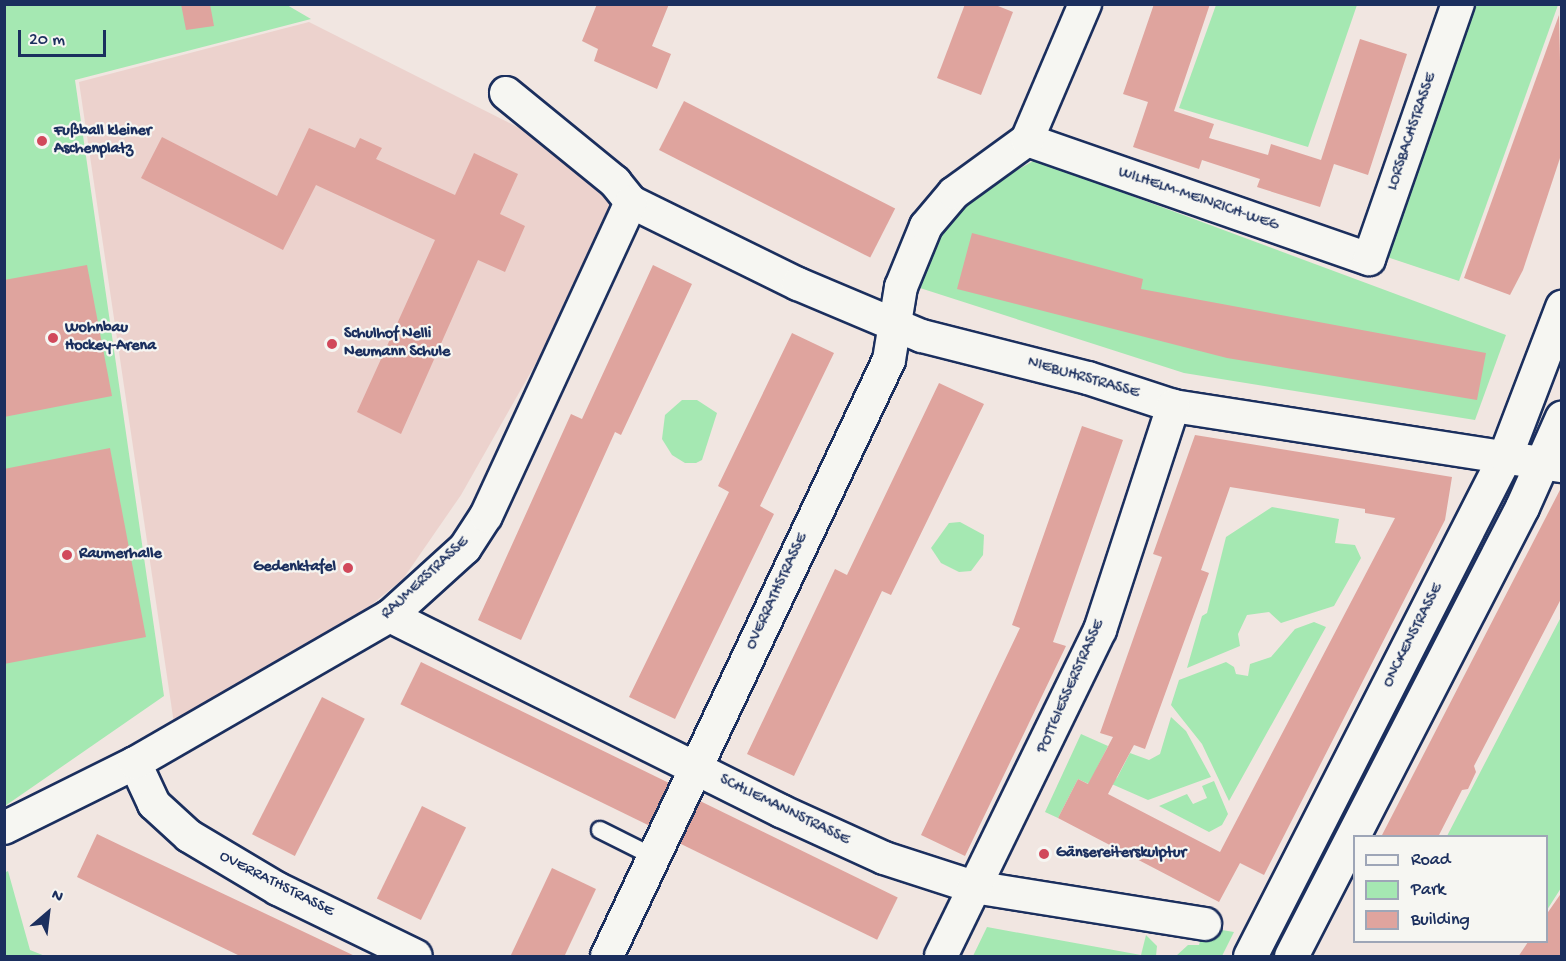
<!DOCTYPE html>
<meta charset="utf-8">
<style>
body{margin:0}
#map{position:relative;width:1566px;height:961px;overflow:hidden;background:#f1e6e1;font-family:"Gochi Hand",sans-serif}
div>[style]{position:absolute}
.built>*{inset:0;background:#ecd2cd}
.green>*{inset:0;background:#a5e8b2}
.building>*{inset:0;background:#dfa49e;transform-origin:0 0}
.roads{filter:drop-shadow(2px 0 #1b2f5e) drop-shadow(-2px 0 #1b2f5e) drop-shadow(0 2px #1b2f5e) drop-shadow(0 -2px #1b2f5e)}
.lane>*{height:16px;margin:-8px;padding:0 8px;transform-origin:8px;border-radius:8px;background:#f6f6f2}
.street>*{height:32px;margin:-16px;padding:0 16px;transform-origin:16px;border-radius:16px;background:#f6f6f2}
.secondary>*{height:33px;margin:-16.5px;padding:0 16.5px;transform-origin:16.5px;border-radius:16.5px;background:#f6f6f2}
.dots>*{width:16px;height:16px;translate:-50% -50%;box-sizing:border-box;border:3px solid #f6f6f2;border-radius:50%}
span{translate:-50% -50%;white-space:nowrap;text-align:center;line-height:1.15;-webkit-text-stroke:4.5px #f6f6f2;paint-order:stroke}
.poi-label{font-size:16px;color:#1b2f5e;font-weight:700}
.left{translate:0 -50%;text-align:left}
.right{translate:-100% -50%;text-align:right}
.street-label{font-size:16px;color:#1b2f5e}
.frame{position:absolute;inset:0;border:6px solid #1b2f5e;pointer-events:none}
.legend{position:absolute;left:1353px;top:835px;width:195px;height:108px;box-sizing:border-box;background:#f6f6f2;border:2px solid #9ea6b7;margin:0;padding:8px 10px;list-style:none;font-size:18px;color:#1b2f5e}
.legend li{display:flex;align-items:center;gap:12px;height:30px}
.legend b{width:30px;border:2px solid #9ea6b7}
.north{position:absolute;left:18px;top:883px;width:60px;height:60px;-webkit-text-stroke:4px #f6f6f2;paint-order:stroke;rotate:28deg;font-size:16px;font-weight:700;line-height:24px;text-align:center;color:#1b2f5e}
.north::after{content:'';display:block;margin:auto;width:21px;height:27px;background:#1b2f5e;clip-path:polygon(50% 0,100% 100%,50% 72%,0 100%)}
.scale{position:absolute;left:18px;top:30px;width:88px;height:27px;box-sizing:border-box;border:3px solid #1b2f5e;border-top:0;padding-left:8px;font-size:18px;line-height:21px;white-space:nowrap;color:#1b2f5e;-webkit-text-stroke:4px #f6f6f2;paint-order:stroke}
</style>
<div id="map">
<div class="built">
<i style="clip-path:polygon(309px 22px,539px 138px,632px 194px,461px 495px,403px 579px,306px 658px,176px 737px,79px 82px)"></i>
</div>
<div class="green">
<i style="clip-path:polygon(5px 5px,287px 5px,311px 19px,75px 80px,164px 696px,5px 806px)"></i>
<i style="clip-path:polygon(1216px 5px,1357px 5px,1308px 147px,1179px 108px)"></i>
<i style="clip-path:polygon(1470px 5px,1558px 5px,1459px 281px,1387px 257px)"></i>
<i style="clip-path:polygon(1035px 160px,1506px 335px,1475px 420px,1184px 373px,920px 288px,953px 206px)"></i>
<i style="clip-path:polygon(682px 400px,697px 400px,717px 413px,702px 460px,696px 463px,685px 463px,672px 455px,662px 439px,665px 415px)"></i>
<i style="clip-path:polygon(1272px 507px,1339px 519px,1335px 543px,1355px 545px,1361px 558px,1334px 606px,1281px 623px,1269px 612px,1247px 615px,1238px 634px,1240px 646px,1187px 668px,1202px 616px,1207px 613px,1226px 537px)"></i>
<i style="clip-path:polygon(960px 522px,984px 535px,983px 555px,971px 571px,959px 572px,941px 563px,931px 548px,949px 523px)"></i>
<i style="clip-path:polygon(1561px 617px,1561px 888px,1547px 910px,1546px 836px,1447px 836px)"></i>
<i style="clip-path:polygon(1314px 622px,1326px 627px,1229px 801px,1202px 744px,1171px 705px,1179px 680px,1226px 662px,1234px 667px,1236px 674px,1248px 676px,1250px 664px,1271px 657px,1295px 629px)"></i>
<i style="clip-path:polygon(1171px 717px,1186px 731px,1211px 777px,1148px 800px,1107px 782px,1117px 778px,1130px 753px,1149px 760px,1160px 754px)"></i>
<i style="clip-path:polygon(1081px 734px,1108px 746px,1097px 768px,1095px 787px,1078px 779px,1058px 818px,1045px 812px)"></i>
<i style="clip-path:polygon(1214px 781px,1228px 814px,1222px 825px,1209px 832px,1159px 806px,1187px 794px,1193px 804px,1207px 798px,1202px 786px)"></i>
<i style="clip-path:polygon(8px 871px,30px 950px,45px 956px,5px 956px,4px 873px)"></i>
<i style="clip-path:polygon(987px 927px,1141px 955px,1146px 935px,1157px 946px,1156px 956px,973px 956px)"></i>
<i style="clip-path:polygon(1204px 927px,1234px 932px,1222px 956px,1176px 956px,1188px 945px,1199px 945px)"></i>
</div>
<div class="building">
<i style="clip-path:polygon(181px 4px,210px 4px,214px 26px,186px 30px)"></i>
<i style="clip-path:polygon(597px 4px,669px 4px,652px 46px,671px 54px,657px 89px,594px 61px,598px 49px,582px 41px)"></i>
<i style="clip-path:polygon(965px 4px,993px 4px,1013px 12px,981px 95px,937px 78px)"></i>
<i style="clip-path:polygon(1154px 4px,1210px 4px,1174px 111px,1214px 124px,1209px 138px,1268px 155px,1271px 144px,1321px 160px,1360px 39px,1407px 54px,1368px 175px,1334px 164px,1320px 207px,1257px 187px,1260px 179px,1202px 160px,1199px 169px,1133px 147px,1148px 102px,1123px 94px)"></i>
<i style="clip-path:polygon(1559px 15px,1562px 152px,1523px 270px,1510px 295px,1464px 278px)"></i>
<i style="left:684px;top:101px;width:237px;height:55px;rotate:27deg"></i>
<i style="clip-path:polygon(309px 128px,355px 148px,360px 138px,382px 148px,376px 159px,455px 195px,474px 153px,518px 174px,500px 214px,525px 226px,505px 272px,478px 260px,401px 434px,357px 412px,435px 240px,316px 185px,283px 250px,141px 178px,162px 137px,277px 196px)"></i>
<i style="clip-path:polygon(972px 233px,1143px 279px,1141px 289px,1486px 353px,1477px 400px,1227px 358px,957px 289px)"></i>
<i style="clip-path:polygon(87px 265px,112px 396px,4px 417px,4px 280px)"></i>
<i style="clip-path:polygon(653px 265px,692px 284px,621px 435px,615px 432px,521px 640px,478px 620px,571px 414px,582px 419px)"></i>
<i style="clip-path:polygon(792px 333px,834px 353px,760px 506px,774px 514px,675px 719px,629px 697px,729px 492px,718px 486px)"></i>
<i style="clip-path:polygon(939px 383px,984px 404px,891px 595px,882px 591px,794px 776px,747px 754px,835px 569px,847px 575px)"></i>
<i style="clip-path:polygon(1082px 426px,1123px 440px,1053px 642px,1066px 646px,965px 856px,921px 835px,1020px 628px,1012px 625px)"></i>
<i style="clip-path:polygon(evenodd,1195px 435px,1452px 477px,1445px 520px,1264px 875px,1240px 863px,1219px 902px,1058px 818px,1078px 779px,1088px 784px,1113px 737px,1100px 733px,1162px 557px,1153px 554px,1195px 435px,1230px 487px,1365px 509px,1365px 513px,1395px 518px,1220px 852px,1108px 794px,1134px 745px,1145px 749px,1209px 573px,1201px 570px,1230px 487px)"></i>
<i style="clip-path:polygon(110px 448px,146px 637px,4px 664px,4px 469px)"></i>
<i style="clip-path:polygon(1562px 486px,1562px 597px,1474px 766px,1476px 772px,1468px 789px,1462px 790px,1438px 837px,1381px 837px)"></i>
<i style="left:421px;top:662px;width:276px;height:47px;rotate:26deg"></i>
<i style="left:322px;top:697px;width:48px;height:154px;rotate:27deg"></i>
<i style="left:700px;top:801px;width:220px;height:47px;rotate:26deg"></i>
<i style="left:422px;top:806px;width:49px;height:103px;rotate:26deg"></i>
<i style="clip-path:polygon(97px 834px,122px 846px,357px 957px,242px 957px,77px 877px)"></i>
<i style="clip-path:polygon(552px 868px,596px 889px,564px 957px,510px 957px)"></i>
<i style="clip-path:polygon(1562px 892px,1562px 957px,1518px 957px,1528px 942px,1546px 942px,1546px 915px)"></i>
</div>
<div class="roads">
<div class="lane">
<i style="left:600px;top:830px;width:60px;rotate:26.6deg"></i>
</div>
<div class="street">
<i style="left:506px;top:93px;width:141px;rotate:39.2deg"></i>
<i style="left:615px;top:182px;width:26px;rotate:51deg"></i>
<i style="left:631px;top:202px;width:186px;rotate:26.2deg"></i>
<i style="left:798px;top:284px;width:134px;rotate:22.8deg"></i>
<i style="left:922px;top:336px;width:171px;rotate:14.2deg"></i>
<i style="left:1088px;top:378px;width:89px;rotate:18.2deg"></i>
<i style="left:1173px;top:406px;width:394px;rotate:8.8deg"></i>
<i style="left:1027px;top:140px;width:362px;rotate:19.2deg"></i>
<i style="left:1369px;top:259px;width:270px;rotate:-70.8deg"></i>
<i style="left:390px;top:616px;width:437px;rotate:26.5deg"></i>
<i style="left:781px;top:811px;width:113px;rotate:24.5deg"></i>
<i style="left:884px;top:858px;width:95px;rotate:17.9deg"></i>
<i style="left:974px;top:887px;width:234px;rotate:9.1deg"></i>
<i style="left:135px;top:763px;width:45px;rotate:65.1deg"></i>
<i style="left:154px;top:804px;width:47px;rotate:42.4deg"></i>
<i style="left:189px;top:836px;width:104px;rotate:30.8deg"></i>
<i style="left:278px;top:889px;width:153px;rotate:25.9deg"></i>
<i style="left:4px;top:828px;width:146px;rotate:-26.4deg"></i>
<i style="left:135px;top:763px;width:294px;rotate:-30deg"></i>
<i style="left:390px;top:616px;width:101px;rotate:-42.2deg"></i>
<i style="left:465px;top:548px;width:38px;rotate:-57deg"></i>
<i style="left:486px;top:516px;width:346px;rotate:-65.2deg"></i>
<i style="left:607px;top:956px;width:659px;rotate:-64.68deg"></i>
<i style="left:889px;top:360px;width:74px;rotate:-80.7deg"></i>
<i style="left:901px;top:287px;width:66px;rotate:-67.7deg"></i>
<i style="left:926px;top:226px;width:43px;rotate:-49.7deg"></i>
<i style="left:954px;top:193px;width:90px;rotate:-36deg"></i>
<i style="left:1027px;top:140px;width:148px;rotate:-66.9deg"></i>
<i style="left:941px;top:956px;width:363px;rotate:-64deg"></i>
<i style="left:1100px;top:630px;width:236px;rotate:-71.9deg"></i>
</div>
<div class="secondary">
<i style="left:1250px;top:956px;width:561px;rotate:-62.98deg"></i>
<i style="left:1505px;top:456px;width:160px;rotate:-69.1deg"></i>
<i style="left:1291px;top:956px;width:505px;rotate:-62.78deg"></i>
<i style="left:1522px;top:507px;width:98px;rotate:-66deg"></i>
</div>
</div>
<div class="dots">
<i style="left:42px;top:141px;background:#d1495b"></i>
<i style="left:53px;top:338px;background:#d1495b"></i>
<i style="left:332px;top:344px;background:#d1495b"></i>
<i style="left:67px;top:555px;background:#d1495b"></i>
<i style="left:348px;top:568px;background:#d1495b"></i>
<i style="left:1044px;top:854px;background:#d1495b"></i>
</div>
<div class="poi-label">
<span class="left" style="left:54px;top:141px">Fußball kleiner<br>Aschenplatz</span>
<span class="left" style="left:65px;top:338px">Wohnbau<br>Hockey-Arena</span>
<span class="left" style="left:344px;top:344px">Schulhof Nelli<br>Neumann Schule</span>
<span class="left" style="left:79px;top:555px">Raumerhalle</span>
<span class="right" style="left:336px;top:568px">Gedenktafel</span>
<span class="left" style="left:1056px;top:854px">Gänsereiterskulptur</span>
</div>
<div class="street-label">
<span style="left:1413px;top:132px;rotate:-71deg">LORSBACHSTRASSE</span>
<span style="left:1198px;top:200px;rotate:19deg">WILHELM-MEINRICH-WEG</span>
<span style="left:1083px;top:379px;rotate:16deg">NIEBUHRSTRASSE</span>
<span style="left:426px;top:579px;rotate:-43deg">RAUMERSTRASSE</span>
<span style="left:778px;top:592px;rotate:-65deg">OVERRATHSTRASSE</span>
<span style="left:1414px;top:636px;rotate:-63deg">ONCKENSTRASSE</span>
<span style="left:1072px;top:687px;rotate:-66deg">POTTGIESSERSTRASSE</span>
<span style="left:784px;top:811px;rotate:26deg">SCHLIEMANNSTRASSE</span>
<span style="left:276px;top:885px;rotate:27deg">OVERRATHSTRASSE</span>
</div>
<div class="frame"></div>
<ul class="legend">
<li><b style="height:8px;background:#f6f6f2"></b>Road</li>
<li><b style="height:16px;background:#a5e8b2"></b>Park</li>
<li><b style="height:16px;background:#dfa49e"></b>Building</li>
</ul>
<div class="north">N</div>
<div class="scale">20 m</div>
</div>
